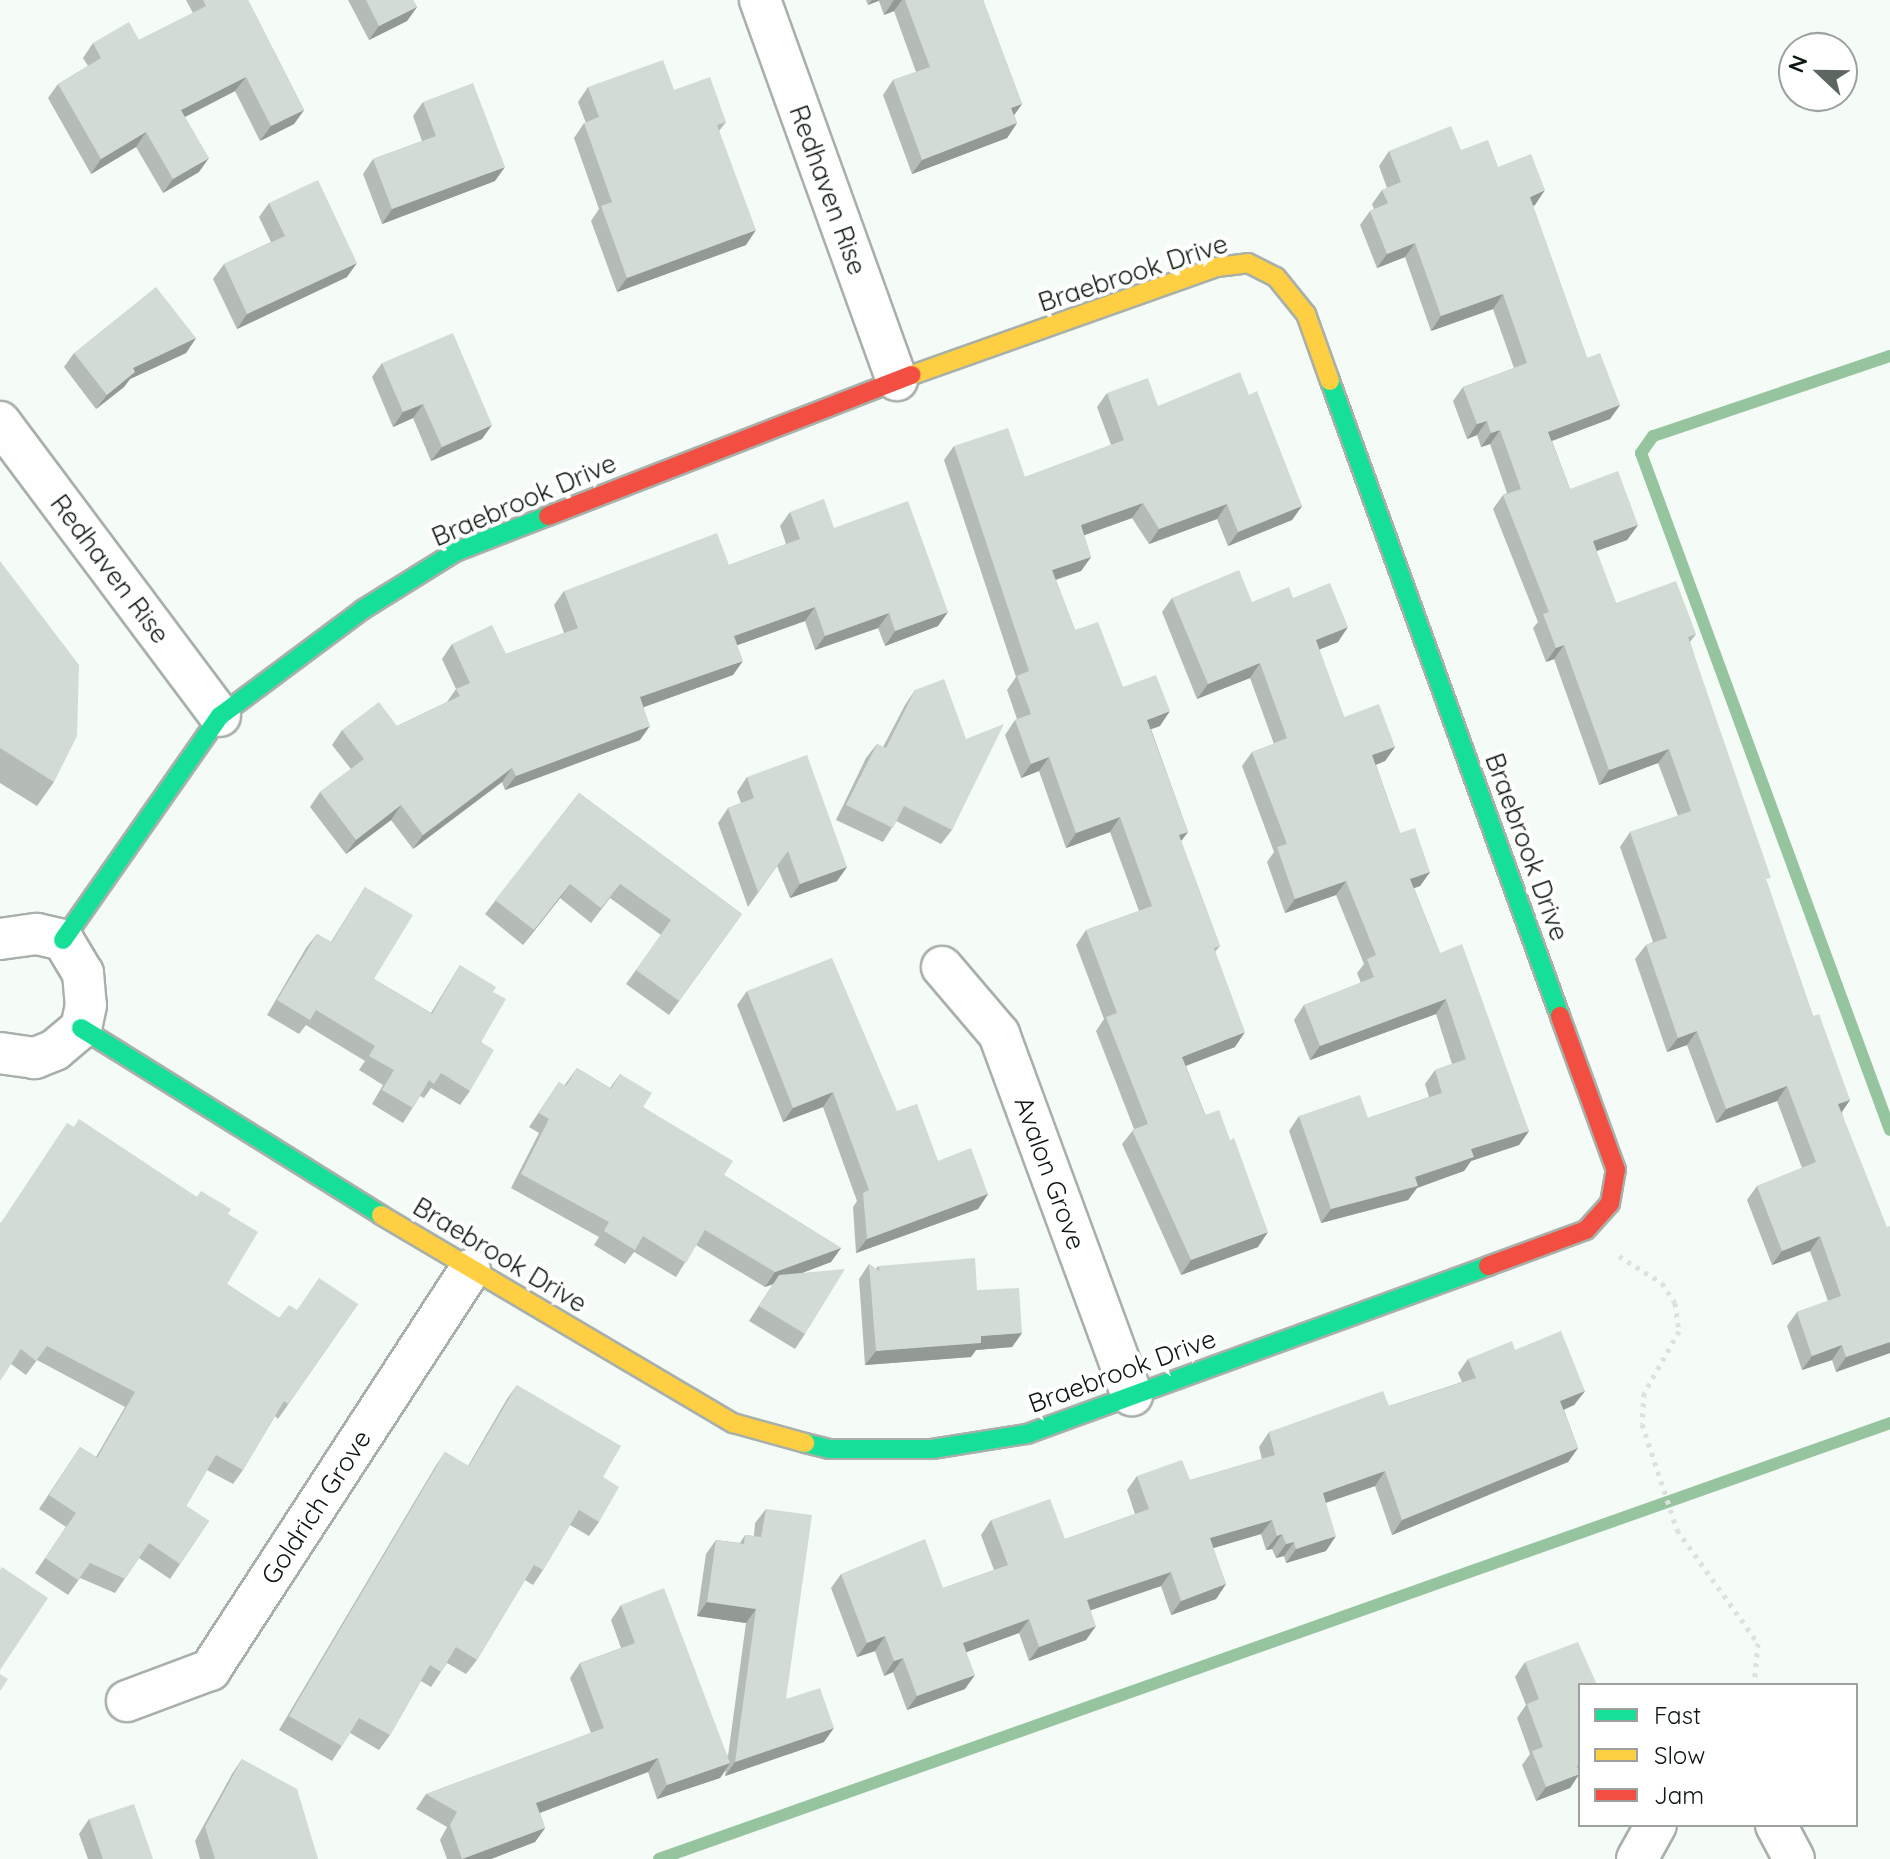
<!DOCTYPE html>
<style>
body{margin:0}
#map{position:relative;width:1890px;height:1859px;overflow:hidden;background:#f5fbf6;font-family:Quicksand,sans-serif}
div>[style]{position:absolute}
.stream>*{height:12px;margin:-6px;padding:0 6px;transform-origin:6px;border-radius:6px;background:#95c49e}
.path>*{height:5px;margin-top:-2.5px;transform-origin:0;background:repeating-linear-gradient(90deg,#dee1df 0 4px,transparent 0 10px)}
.roads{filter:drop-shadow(2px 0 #a8b0a9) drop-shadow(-2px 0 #a8b0a9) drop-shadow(0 2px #a8b0a9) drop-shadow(0 -2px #a8b0a9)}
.street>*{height:40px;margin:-20px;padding:0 20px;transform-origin:20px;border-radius:20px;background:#fefefe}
.fast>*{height:18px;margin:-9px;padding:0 9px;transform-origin:9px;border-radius:9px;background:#16e098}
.slow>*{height:18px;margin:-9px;padding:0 9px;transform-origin:9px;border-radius:9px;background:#ffcf43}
.jam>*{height:18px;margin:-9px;padding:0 9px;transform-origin:9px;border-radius:9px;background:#f24e42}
.wall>*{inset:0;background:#b5bcb6}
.shaded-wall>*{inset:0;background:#939994}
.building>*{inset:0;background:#d2dbd4}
span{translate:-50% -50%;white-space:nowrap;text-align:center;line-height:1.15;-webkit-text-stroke:8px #fff;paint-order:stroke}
.street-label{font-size:26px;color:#0b160e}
.legend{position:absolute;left:1578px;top:1683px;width:280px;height:144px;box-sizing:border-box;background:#fff;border:2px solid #9da29f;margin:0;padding:10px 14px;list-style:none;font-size:24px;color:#0b160e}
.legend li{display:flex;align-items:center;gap:16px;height:40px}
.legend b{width:40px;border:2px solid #9da29f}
.north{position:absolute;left:1778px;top:32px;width:80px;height:80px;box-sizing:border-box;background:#fff;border:2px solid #9da29f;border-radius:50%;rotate:292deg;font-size:22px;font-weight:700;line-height:32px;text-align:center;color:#0b160e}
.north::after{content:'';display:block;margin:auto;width:28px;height:36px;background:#5d665f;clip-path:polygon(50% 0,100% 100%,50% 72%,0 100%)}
</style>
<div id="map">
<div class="stream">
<i style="left:1890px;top:356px;width:250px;rotate:161.3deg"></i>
<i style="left:1653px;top:436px;width:21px;rotate:125deg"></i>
<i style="left:1641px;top:453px;width:721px;rotate:69.81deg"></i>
<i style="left:659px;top:1859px;width:1306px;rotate:-19.5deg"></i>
</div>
<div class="path">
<i style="left:1619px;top:1256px;width:51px;rotate:32.1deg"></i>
<i style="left:1662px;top:1283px;width:24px;rotate:57deg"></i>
<i style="left:1675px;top:1303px;width:28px;rotate:82deg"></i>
<i style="left:1679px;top:1331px;width:71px;rotate:119.4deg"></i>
<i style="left:1644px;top:1393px;width:31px;rotate:94deg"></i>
<i style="left:1642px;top:1424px;width:112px;rotate:71.7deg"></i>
<i style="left:1677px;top:1530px;width:139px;rotate:54.4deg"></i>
<i style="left:1758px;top:1643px;width:42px;rotate:95.4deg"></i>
</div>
<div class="roads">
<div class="street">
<i style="left:760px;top:0;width:404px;rotate:70.2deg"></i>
<i style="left:0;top:422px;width:367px;rotate:53.2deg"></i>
<i style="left:0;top:939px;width:37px;rotate:-8deg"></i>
<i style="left:37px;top:934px;width:27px;rotate:13deg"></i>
<i style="left:63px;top:940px;width:39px;rotate:59deg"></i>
<i style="left:83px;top:973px;width:32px;rotate:85deg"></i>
<i style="left:86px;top:1005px;width:24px;rotate:102deg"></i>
<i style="left:81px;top:1028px;width:34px;rotate:140deg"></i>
<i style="left:55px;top:1050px;width:22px;rotate:158deg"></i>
<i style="left:35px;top:1058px;width:35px;rotate:-172deg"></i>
<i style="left:942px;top:967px;width:88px;rotate:49.6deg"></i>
<i style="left:999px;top:1034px;width:385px;rotate:69.8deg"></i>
<i style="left:127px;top:1701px;width:89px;rotate:-20.5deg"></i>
<i style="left:210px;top:1670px;width:477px;rotate:-57deg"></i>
<i style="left:1776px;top:1825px;width:38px;rotate:62deg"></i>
<i style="left:1637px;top:1859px;width:39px;rotate:-61deg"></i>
</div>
<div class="fast">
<i style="left:1330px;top:381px;width:675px;rotate:70.09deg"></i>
<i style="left:63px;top:940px;width:274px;rotate:-55deg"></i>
<i style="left:220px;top:716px;width:177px;rotate:-36.7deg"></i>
<i style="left:362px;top:610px;width:110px;rotate:-31.9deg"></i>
<i style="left:455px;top:552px;width:100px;rotate:-21.2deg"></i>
<i style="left:81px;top:1028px;width:354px;rotate:31.9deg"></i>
<i style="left:805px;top:1443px;width:25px;rotate:14deg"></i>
<i style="left:829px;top:1449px;width:103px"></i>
<i style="left:932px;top:1449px;width:96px;rotate:-9deg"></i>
<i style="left:1027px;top:1434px;width:491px;rotate:-20deg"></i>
</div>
<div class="slow">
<i style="left:912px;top:375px;width:324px;rotate:-19.5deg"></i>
<i style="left:1217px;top:267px;width:31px;rotate:-7deg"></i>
<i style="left:1248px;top:263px;width:31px;rotate:27deg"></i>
<i style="left:1276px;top:277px;width:48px;rotate:51deg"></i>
<i style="left:1306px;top:314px;width:71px;rotate:70.3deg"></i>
<i style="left:381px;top:1215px;width:409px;rotate:30.6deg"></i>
<i style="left:733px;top:1423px;width:75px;rotate:15.5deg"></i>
</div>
<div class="jam">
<i style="left:548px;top:516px;width:390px;rotate:-21.2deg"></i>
<i style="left:1488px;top:1266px;width:104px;rotate:-20.2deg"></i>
<i style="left:1586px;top:1230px;width:36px;rotate:-48deg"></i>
<i style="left:1610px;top:1203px;width:34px;rotate:-80deg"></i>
<i style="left:1616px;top:1170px;width:164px;rotate:-110deg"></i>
</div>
</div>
<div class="wall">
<i style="clip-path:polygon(186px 0,248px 0,304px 110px,294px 124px,260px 141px,235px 91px,185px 117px,199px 172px,163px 193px,136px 147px,91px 174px,48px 98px,58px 84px,88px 66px,83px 58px,93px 43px,139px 40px,193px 13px)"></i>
<i style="clip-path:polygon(348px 0,413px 0,417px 7px,407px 21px,369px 40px)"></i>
<i style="clip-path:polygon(866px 0,985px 0,983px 0,1022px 104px,1014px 115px,1017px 123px,1007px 138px,912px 174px,883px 95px,893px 80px,916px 72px,894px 11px,884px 15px,879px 1px,868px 5px)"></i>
<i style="clip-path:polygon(588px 87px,674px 90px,726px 122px,719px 131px,746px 245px,617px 292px,591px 221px,599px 209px,574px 138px,584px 123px,586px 123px,578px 102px)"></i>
<i style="clip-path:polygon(423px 102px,495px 181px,382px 224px,363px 174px,373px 159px,422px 141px,413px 116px)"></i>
<i style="clip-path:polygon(1461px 150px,1498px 167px,1535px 205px,1533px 206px,1587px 358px,1620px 405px,1610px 419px,1552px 441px,1570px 489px,1638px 525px,1627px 540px,1596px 551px,1616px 603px,1696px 634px,1690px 642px,1767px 883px,1813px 1016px,1850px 1100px,1842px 1112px,1890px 1353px,1836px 1372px,1832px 1360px,1802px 1370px,1787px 1326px,1797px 1312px,1828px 1301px,1810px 1251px,1772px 1265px,1747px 1200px,1757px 1186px,1802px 1168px,1777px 1101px,1716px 1123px,1687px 1045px,1667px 1052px,1635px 959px,1646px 945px,1653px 942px,1620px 847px,1630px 832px,1678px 816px,1658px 763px,1599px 785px,1554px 659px,1546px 662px,1533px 628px,1538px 622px,1493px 509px,1503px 495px,1507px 493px,1490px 444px,1481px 447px,1477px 435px,1467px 439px,1453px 401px,1463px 387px,1514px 368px,1493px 309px,1431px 331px,1405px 257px,1377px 268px,1360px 225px,1370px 211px,1374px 209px,1372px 204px,1382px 190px,1387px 188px,1379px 166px,1389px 151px)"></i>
<i style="clip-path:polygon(269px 203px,347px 277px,237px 329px,213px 279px,224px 264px,271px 242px,259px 217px)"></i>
<i style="clip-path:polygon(196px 338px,186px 353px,130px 379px,124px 387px,96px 409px,64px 367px,74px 353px)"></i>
<i style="clip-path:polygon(382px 363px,482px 439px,431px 461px,413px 418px,393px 427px,372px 377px)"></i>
<i style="clip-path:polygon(1107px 393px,1158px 406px,1249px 395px,1302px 506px,1292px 520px,1228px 546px,1217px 519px,1149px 544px,1132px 518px,1084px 535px,1091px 557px,1081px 571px,1056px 580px,1075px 630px,1123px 687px,1160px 726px,1151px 729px,1188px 832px,1181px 841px,1220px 946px,1215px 952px,1235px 1047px,1186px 1066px,1258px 1247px,1181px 1275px,1122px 1144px,1134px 1129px,1096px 1031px,1104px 1019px,1076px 945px,1086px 930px,1139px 911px,1110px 832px,1066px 848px,1039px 771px,1021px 778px,1005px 735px,1015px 720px,1017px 719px,1007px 690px,1016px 677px,944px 460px,954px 446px,1025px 477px,1111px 445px,1097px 407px)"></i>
<i style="clip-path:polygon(790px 512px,834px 528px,938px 626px,885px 646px,878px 628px,815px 650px,805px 621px,737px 645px,733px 675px,644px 707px,640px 740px,505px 790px,502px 782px,413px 849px,391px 820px,346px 854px,310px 807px,320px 792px,351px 769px,332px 745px,342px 730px,397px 726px,447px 702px,456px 689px,442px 659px,452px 644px,506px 654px,564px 633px,554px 605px,564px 591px,729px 565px,786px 544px,780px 526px)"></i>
<i style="clip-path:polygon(0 561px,54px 782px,37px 806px,0 783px)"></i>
<i style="clip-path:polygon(1172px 598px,1252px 602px,1293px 598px,1338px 642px,1319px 649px,1344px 717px,1395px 747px,1385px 761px,1376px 765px,1400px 833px,1430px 872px,1420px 886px,1414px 888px,1440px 953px,1529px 1131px,1519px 1145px,1471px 1161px,1464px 1171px,1417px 1188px,1408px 1200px,1321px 1223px,1289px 1131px,1299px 1116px,1368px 1118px,1429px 1097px,1425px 1084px,1435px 1070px,1452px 1064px,1436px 1014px,1310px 1060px,1294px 1020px,1304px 1005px,1361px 983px,1357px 973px,1364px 964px,1336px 895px,1285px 913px,1267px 862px,1274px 852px,1242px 766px,1252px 752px,1274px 744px,1250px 678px,1197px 699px,1162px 612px)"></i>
<i style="clip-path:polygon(915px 690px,952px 830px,941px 844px,896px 821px,883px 842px,836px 820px,866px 758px,877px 744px,883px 747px,905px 705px)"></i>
<i style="clip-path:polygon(747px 777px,847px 867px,837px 881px,790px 898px,777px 866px,748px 907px,718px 823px,728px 808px,741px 803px,737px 792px)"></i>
<i style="clip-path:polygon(579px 793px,742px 914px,669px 1015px,626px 984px,661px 935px,610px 898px,591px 923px,560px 898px,523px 945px,485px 914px)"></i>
<i style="clip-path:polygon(365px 887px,374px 979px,431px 1013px,460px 965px,493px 992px,470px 1091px,460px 1105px,431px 1088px,424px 1098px,420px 1096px,403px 1123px,372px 1104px,383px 1085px,359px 1070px,365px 1061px,306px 1025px,299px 1034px,267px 1015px,306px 948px,317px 934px,331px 942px)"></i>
<i style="clip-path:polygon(747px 991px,897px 1111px,938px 1161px,988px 1194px,978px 1209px,856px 1253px,853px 1207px,857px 1201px,823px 1107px,783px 1122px,737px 1005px)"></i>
<i style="clip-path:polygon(577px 1068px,610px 1088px,620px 1074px,643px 1107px,724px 1175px,841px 1248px,831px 1262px,802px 1273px,805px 1334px,795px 1349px,749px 1321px,773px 1284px,765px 1287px,696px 1245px,676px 1277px,634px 1252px,625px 1264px,594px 1245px,599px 1237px,511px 1188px,539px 1133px,529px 1127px,559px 1082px,564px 1086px)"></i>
<i style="clip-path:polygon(197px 1197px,228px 1214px,227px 1284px,279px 1318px,297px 1310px,358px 1304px,278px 1419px,275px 1416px,243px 1470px,233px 1484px,207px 1470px,186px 1506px,209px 1521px,170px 1579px,139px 1558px,115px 1593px,80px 1578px,68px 1595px,35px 1573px,66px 1527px,39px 1509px,80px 1447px,96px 1457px,125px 1407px,37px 1360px,26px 1375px,11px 1364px,0 1223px)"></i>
<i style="clip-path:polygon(869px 1264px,876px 1269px,878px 1266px,977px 1290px,1022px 1333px,1012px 1347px,976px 1350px,971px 1357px,865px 1365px,859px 1279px)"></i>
<i style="clip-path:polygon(1515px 1350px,1585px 1391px,1574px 1405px,1564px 1410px,1578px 1448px,1568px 1462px,1392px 1535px,1375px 1486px,1326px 1503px,1326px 1551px,1286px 1563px,1284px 1556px,1276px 1558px,1272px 1549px,1266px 1550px,1261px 1534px,1213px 1548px,1226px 1584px,1216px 1599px,1171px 1615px,1161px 1586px,1090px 1610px,1086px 1640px,1029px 1661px,1019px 1633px,967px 1652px,965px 1689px,907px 1710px,893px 1672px,884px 1676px,875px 1651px,857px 1657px,831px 1588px,841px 1574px,943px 1588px,994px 1570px,981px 1535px,991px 1520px,1065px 1539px,1135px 1514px,1127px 1490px,1137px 1476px,1190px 1480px,1262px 1459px,1259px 1447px,1269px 1432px,1389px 1406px,1462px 1382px,1458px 1373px,1468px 1359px)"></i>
<i style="clip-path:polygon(517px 1385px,603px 1477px,599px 1522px,589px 1536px,570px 1525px,543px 1570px,533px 1585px,525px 1580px,477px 1660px,466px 1674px,447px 1663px,431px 1687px,421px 1681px,390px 1735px,379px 1750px,350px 1733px,332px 1761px,279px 1730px,435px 1467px,445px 1452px,468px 1466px,507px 1399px)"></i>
<i style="clip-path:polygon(766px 1509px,786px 1699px,824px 1742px,725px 1776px,726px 1770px,720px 1778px,657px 1799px,648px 1772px,540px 1813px,545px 1828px,535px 1842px,491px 1859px,447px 1859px,440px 1840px,447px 1827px,416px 1809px,426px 1794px,591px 1733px,570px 1678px,580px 1663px,621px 1648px,611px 1620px,621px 1605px,728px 1756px,746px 1623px,697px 1616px,706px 1554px,716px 1540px,740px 1543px,745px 1535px,754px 1536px,755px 1523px)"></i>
<i style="clip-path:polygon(1525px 1662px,1580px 1685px,1580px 1776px,1578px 1776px,1570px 1788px,1536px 1801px,1522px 1765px,1530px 1754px,1517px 1718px,1526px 1705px,1515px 1677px)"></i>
<i style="clip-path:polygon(242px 1759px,318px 1859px,200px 1859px,195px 1841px,232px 1774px)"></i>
<i style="clip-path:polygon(89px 1819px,153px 1859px,88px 1859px,79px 1834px)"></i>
</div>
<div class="shaded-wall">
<i style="clip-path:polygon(872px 0,880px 0,868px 5px)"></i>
<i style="clip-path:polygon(894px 0,902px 0,894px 11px,884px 15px)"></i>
<i style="clip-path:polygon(417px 7px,407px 21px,369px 40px,379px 26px)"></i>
<i style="clip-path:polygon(246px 77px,235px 91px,171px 124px,181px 110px)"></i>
<i style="clip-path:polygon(1022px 104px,1012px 118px,1011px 108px)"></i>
<i style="clip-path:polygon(304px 110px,294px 124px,260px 141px,271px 126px)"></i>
<i style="clip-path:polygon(1017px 123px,1007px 138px,912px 174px,922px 160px)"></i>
<i style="clip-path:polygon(146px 132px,136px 147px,91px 174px,101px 159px)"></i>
<i style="clip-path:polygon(209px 158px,199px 172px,163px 193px,173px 179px)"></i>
<i style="clip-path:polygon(505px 167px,495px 181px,382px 224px,392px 209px)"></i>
<i style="clip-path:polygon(1545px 190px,1535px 205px,1520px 211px,1530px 197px)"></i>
<i style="clip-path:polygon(756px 230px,746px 245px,617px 292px,627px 278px)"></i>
<i style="clip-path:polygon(1415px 243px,1405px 257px,1377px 268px,1387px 254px)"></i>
<i style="clip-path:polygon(357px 263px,347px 277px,237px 329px,247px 314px)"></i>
<i style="clip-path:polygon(1503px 294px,1493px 309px,1431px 331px,1441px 316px)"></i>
<i style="clip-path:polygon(196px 338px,186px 353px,130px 379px,124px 387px,96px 409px,107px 395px,133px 368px)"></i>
<i style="clip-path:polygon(423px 404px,413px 418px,393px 427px,403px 412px)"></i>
<i style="clip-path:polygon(1620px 405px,1610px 419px,1538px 446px,1548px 432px)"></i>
<i style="clip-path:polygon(1487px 421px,1477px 435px,1467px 439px,1477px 424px)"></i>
<i style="clip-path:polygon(492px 425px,482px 439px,431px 461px,442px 447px)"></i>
<i style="clip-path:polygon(1500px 430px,1490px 444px,1481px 447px,1491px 433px)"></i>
<i style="clip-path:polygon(1143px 503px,1132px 518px,1071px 540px,1081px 525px)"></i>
<i style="clip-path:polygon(1227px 504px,1217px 519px,1149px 544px,1159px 529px)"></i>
<i style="clip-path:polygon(1302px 506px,1292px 520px,1228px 546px,1238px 532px)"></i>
<i style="clip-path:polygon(1638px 525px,1627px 540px,1583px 556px,1593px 541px)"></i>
<i style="clip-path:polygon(1091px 557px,1081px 571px,1042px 584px,1052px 570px)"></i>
<i style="clip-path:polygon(815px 607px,805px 621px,724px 650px,734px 636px)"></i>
<i style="clip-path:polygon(948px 612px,938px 626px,885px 646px,895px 631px)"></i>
<i style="clip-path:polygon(889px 613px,878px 628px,815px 650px,825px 636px)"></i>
<i style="clip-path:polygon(1348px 627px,1338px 642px,1306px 655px,1316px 640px)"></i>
<i style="clip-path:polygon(1564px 645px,1554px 659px,1546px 662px,1556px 648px)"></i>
<i style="clip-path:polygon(743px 661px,733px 675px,630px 712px,640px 697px)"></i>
<i style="clip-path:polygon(1260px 663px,1250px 678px,1197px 699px,1208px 684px)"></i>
<i style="clip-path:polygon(1170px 711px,1160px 726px,1137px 734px,1147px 720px)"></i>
<i style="clip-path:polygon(650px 726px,640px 740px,505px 790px,516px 776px)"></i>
<i style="clip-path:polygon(1395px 747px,1385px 761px,1362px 770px,1372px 755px)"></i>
<i style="clip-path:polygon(1669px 749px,1658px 763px,1599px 785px,1609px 770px)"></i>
<i style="clip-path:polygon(1049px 757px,1039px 771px,1021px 778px,1031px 764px)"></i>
<i style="clip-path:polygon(512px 768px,502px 782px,413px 849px,423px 835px)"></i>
<i style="clip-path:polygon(401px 805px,391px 820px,346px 854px,356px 840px)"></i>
<i style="clip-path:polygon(1120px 817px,1110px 832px,1066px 848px,1076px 833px)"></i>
<i style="clip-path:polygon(1188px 832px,1177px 846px,1179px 835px)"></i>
<i style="clip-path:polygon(847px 867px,837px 881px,790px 898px,800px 884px)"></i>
<i style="clip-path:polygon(1430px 872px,1420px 886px,1400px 893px,1410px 879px)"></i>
<i style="clip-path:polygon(1346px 881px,1336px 895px,1285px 913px,1295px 899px)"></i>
<i style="clip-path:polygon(570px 884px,560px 898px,523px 945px,534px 930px)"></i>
<i style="clip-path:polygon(1446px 999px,1436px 1014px,1310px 1060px,1320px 1046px)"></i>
<i style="clip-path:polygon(1697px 1031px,1687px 1045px,1667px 1052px,1678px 1038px)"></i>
<i style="clip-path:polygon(1245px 1032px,1235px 1047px,1172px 1071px,1182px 1057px)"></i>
<i style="clip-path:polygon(1787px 1086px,1777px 1101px,1716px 1123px,1726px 1109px)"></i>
<i style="clip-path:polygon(833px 1092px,823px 1107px,783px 1122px,793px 1108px)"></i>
<i style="clip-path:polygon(1850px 1100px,1840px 1114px,1838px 1104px)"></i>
<i style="clip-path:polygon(1529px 1131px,1519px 1145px,1471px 1161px,1464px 1171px,1417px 1188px,1408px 1200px,1321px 1223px,1331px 1209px,1415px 1177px,1471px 1149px)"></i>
<i style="clip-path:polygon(988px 1194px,978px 1209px,856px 1253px,867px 1239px)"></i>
<i style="clip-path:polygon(1268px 1232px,1258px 1247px,1181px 1275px,1191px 1260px)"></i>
<i style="clip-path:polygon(1820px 1236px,1810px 1251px,1772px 1265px,1782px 1251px)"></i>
<i style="clip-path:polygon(841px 1248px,831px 1262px,765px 1287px,775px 1272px)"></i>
<i style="clip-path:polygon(1022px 1333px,1012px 1347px,976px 1350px,971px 1357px,865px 1365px,876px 1351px,981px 1336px)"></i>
<i style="clip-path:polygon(1890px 1342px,1890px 1353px,1836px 1372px,1846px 1357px)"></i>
<i style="clip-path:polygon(1842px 1345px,1832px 1360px,1802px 1370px,1812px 1356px)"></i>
<i style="clip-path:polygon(1585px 1391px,1574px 1405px,1550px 1415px,1560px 1401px)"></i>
<i style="clip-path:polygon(1578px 1448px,1568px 1462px,1392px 1535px,1402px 1520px)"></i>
<i style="clip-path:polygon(1385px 1471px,1375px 1486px,1313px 1507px,1323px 1493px)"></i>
<i style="clip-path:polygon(1272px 1520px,1261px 1534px,1200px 1552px,1210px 1538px)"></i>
<i style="clip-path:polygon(1282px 1534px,1272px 1549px,1266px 1550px,1277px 1536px)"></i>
<i style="clip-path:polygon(1336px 1536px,1326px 1551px,1286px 1563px,1296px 1549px)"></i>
<i style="clip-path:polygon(1294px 1542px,1284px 1556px,1276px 1558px,1286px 1544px)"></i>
<i style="clip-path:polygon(1171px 1572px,1161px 1586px,1077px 1615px,1087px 1600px)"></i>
<i style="clip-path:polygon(1226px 1584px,1216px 1599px,1171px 1615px,1181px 1601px)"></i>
<i style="clip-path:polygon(707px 1602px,756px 1609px,746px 1623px,697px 1616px)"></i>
<i style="clip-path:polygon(1029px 1619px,1019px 1633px,953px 1657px,963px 1643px)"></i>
<i style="clip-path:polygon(1096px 1626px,1086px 1640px,1029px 1661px,1039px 1647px)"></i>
<i style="clip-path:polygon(885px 1636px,875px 1651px,857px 1657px,867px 1643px)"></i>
<i style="clip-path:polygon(903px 1658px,893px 1672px,884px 1676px,894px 1661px)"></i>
<i style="clip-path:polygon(975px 1675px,965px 1689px,907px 1710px,917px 1696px)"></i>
<i style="clip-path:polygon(834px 1728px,824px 1742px,725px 1776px,735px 1762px)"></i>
<i style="clip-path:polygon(658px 1758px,648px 1772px,526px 1818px,536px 1803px)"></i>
<i style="clip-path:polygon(730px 1763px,720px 1778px,657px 1799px,667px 1785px)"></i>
<i style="clip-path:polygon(1580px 1765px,1580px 1776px,1578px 1776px,1570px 1788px,1536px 1801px,1546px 1787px)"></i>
<i style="clip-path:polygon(545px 1828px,535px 1842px,491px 1859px,462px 1859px)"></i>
</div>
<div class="building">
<i style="clip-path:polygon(203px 0,248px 0,304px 110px,271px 126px,246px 77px,181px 110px,209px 158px,173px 179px,146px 132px,101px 159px,58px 84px,101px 58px,93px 43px,129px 22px,139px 40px,206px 6px)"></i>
<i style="clip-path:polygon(366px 0,413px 0,417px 7px,379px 26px)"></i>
<i style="clip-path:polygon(905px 0,983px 0,1022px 104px,1011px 108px,1017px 123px,922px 160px,893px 80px,930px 67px)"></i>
<i style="clip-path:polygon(663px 60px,674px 90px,710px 77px,726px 122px,717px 125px,756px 230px,627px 278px,601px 206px,612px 202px,584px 123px,599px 117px,588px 87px)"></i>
<i style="clip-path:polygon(473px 83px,505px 167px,392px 209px,373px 159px,436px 136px,423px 102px)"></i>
<i style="clip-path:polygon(1451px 126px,1461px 150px,1488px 140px,1498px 167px,1531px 154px,1545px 190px,1530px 197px,1587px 358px,1600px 353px,1620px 405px,1548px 432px,1570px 489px,1618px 471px,1638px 525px,1593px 541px,1616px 603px,1676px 581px,1696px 634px,1688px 637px,1771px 878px,1766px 879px,1813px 1016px,1819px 1014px,1850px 1100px,1838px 1104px,1887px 1227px,1890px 1226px,1890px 1342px,1846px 1357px,1842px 1345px,1812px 1356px,1797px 1312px,1841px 1296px,1820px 1236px,1782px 1251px,1757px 1186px,1816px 1162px,1787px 1086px,1726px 1109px,1697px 1031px,1678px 1038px,1646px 945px,1667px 938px,1630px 832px,1691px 811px,1669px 749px,1609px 770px,1564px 645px,1556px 648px,1543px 614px,1549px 612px,1503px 495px,1521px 489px,1500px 430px,1491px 433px,1487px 421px,1477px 424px,1463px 387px,1527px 363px,1503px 294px,1441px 316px,1415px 243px,1387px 254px,1370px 211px,1388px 203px,1382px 190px,1401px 182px,1389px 151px)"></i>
<i style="clip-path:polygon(318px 180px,357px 263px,247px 314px,224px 264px,285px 236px,269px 203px)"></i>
<i style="clip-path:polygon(156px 287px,196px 338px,133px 368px,135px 372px,107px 395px,74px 353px)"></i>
<i style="clip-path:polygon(453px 333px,492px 425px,442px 447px,423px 404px,403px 412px,382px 363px)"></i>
<i style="clip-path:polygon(1240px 372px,1249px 395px,1257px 391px,1302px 506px,1238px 532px,1227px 504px,1159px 529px,1143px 503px,1081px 525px,1091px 557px,1052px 570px,1075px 630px,1098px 622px,1123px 687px,1156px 675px,1170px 711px,1147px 720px,1188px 832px,1179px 835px,1220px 946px,1214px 948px,1245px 1032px,1182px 1057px,1205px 1115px,1219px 1110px,1230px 1140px,1234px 1138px,1268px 1232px,1191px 1260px,1132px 1130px,1148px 1124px,1106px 1017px,1117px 1013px,1086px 930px,1152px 906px,1120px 817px,1076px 833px,1049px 757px,1031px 764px,1015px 720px,1031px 714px,1017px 676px,1029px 671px,954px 446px,1008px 428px,1025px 477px,1124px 440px,1107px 393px,1148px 378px,1158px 406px)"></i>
<i style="clip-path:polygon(824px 499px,834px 528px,908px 501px,948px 612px,895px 631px,889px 613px,825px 636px,815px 607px,734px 636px,743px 661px,640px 697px,650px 726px,516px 776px,512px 768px,423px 835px,401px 805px,356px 840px,320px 792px,364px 759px,342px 730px,379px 702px,397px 726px,460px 696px,456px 689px,470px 683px,452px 644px,492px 625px,506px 654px,578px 628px,564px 591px,717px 533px,729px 565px,800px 539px,790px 512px)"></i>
<i style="clip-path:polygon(0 561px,79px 665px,77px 736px,54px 782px,0 748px)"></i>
<i style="clip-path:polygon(1239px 570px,1252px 602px,1289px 587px,1293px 598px,1330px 583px,1348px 627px,1316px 640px,1344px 717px,1379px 704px,1395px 747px,1372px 755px,1400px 833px,1415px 828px,1430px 872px,1410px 879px,1440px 953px,1462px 944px,1529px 1131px,1471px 1149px,1474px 1157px,1415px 1177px,1418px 1186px,1331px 1209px,1299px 1116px,1360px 1095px,1368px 1118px,1442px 1093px,1435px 1070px,1466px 1059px,1446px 999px,1320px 1046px,1304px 1005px,1374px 977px,1367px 959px,1376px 955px,1346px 881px,1295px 899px,1277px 847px,1287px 844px,1252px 752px,1287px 738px,1260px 663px,1208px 684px,1172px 598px)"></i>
<i style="clip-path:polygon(944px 679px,966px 739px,1004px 724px,952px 830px,904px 806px,893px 828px,846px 805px,877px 744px,886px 748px,915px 690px)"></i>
<i style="clip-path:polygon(807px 755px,847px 867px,800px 884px,788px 851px,758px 892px,728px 808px,754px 798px,747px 777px)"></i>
<i style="clip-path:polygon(579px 793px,742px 914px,679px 1001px,636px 970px,671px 920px,620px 884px,601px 908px,570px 884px,534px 930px,495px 900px)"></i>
<i style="clip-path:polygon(365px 887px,413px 915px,374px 979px,432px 1014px,460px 965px,496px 987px,493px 992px,506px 999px,481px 1042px,494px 1050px,470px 1091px,441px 1073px,434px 1084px,429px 1080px,413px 1108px,382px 1090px,394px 1070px,369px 1056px,375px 1046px,316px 1010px,310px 1020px,277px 1000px,317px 934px,332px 942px)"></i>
<i style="clip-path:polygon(832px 958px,897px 1111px,917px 1104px,938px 1161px,971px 1148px,988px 1194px,867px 1239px,863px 1193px,869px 1190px,833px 1092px,793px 1108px,747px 991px)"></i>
<i style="clip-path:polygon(577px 1068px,611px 1089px,620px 1074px,652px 1093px,643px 1107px,733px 1161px,724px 1175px,841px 1248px,775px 1272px,705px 1230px,686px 1263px,643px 1236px,635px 1250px,604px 1231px,609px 1222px,521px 1174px,549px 1119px,539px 1113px,559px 1082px,566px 1086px)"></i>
<i style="clip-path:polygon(79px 1119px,197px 1197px,201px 1191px,231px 1209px,228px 1214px,258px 1232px,227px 1284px,279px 1318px,289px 1305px,297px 1310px,319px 1278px,358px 1304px,288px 1404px,284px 1401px,243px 1470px,216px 1455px,186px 1506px,209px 1521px,180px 1564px,149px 1543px,125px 1579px,90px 1563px,78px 1580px,45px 1558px,76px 1513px,49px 1495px,80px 1447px,97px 1458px,135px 1392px,47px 1346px,36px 1361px,21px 1349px,0 1381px,0 1224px,67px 1123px,74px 1127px)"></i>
<i style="clip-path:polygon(975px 1258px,977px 1290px,1019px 1288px,1022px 1333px,981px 1336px,981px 1343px,876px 1351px,869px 1264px,880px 1271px,878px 1266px)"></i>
<i style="clip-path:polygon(845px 1269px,805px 1334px,759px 1306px,779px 1275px)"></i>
<i style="clip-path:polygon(1561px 1331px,1585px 1391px,1560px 1401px,1578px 1448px,1402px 1520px,1385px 1471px,1323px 1493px,1336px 1536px,1296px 1549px,1294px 1542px,1286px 1544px,1282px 1534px,1277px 1536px,1272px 1520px,1210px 1538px,1226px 1584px,1181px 1601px,1171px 1572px,1087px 1600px,1096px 1626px,1039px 1647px,1029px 1619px,963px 1643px,975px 1675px,917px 1696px,903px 1658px,894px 1661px,885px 1636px,867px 1643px,841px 1574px,925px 1539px,943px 1588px,1008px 1565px,991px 1520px,1050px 1499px,1065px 1539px,1149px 1509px,1137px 1476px,1182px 1460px,1190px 1480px,1275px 1455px,1269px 1432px,1383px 1391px,1389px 1406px,1476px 1378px,1468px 1359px,1512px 1341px,1515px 1350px)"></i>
<i style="clip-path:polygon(517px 1385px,621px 1446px,603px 1477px,619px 1487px,599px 1522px,579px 1510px,543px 1570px,534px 1565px,477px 1660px,456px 1647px,441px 1672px,430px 1665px,390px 1735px,359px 1718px,342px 1746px,289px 1716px,445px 1452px,469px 1466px)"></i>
<i style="clip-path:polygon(766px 1509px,812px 1515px,786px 1699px,820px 1688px,834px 1728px,735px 1762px,756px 1609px,707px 1602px,716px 1540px,744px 1544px,745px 1535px,761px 1537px)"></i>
<i style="clip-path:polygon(2px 1567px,48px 1598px,0 1670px,0 1570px)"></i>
<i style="clip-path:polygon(664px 1588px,730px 1763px,667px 1785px,658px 1758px,536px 1803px,545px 1828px,462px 1859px,450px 1825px,457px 1812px,426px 1794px,604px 1728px,580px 1663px,635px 1643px,621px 1605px)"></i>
<i style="clip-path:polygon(1578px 1642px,1597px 1685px,1580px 1685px,1580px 1765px,1577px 1766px,1580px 1774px,1546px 1787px,1532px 1751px,1543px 1747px,1527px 1704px,1539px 1699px,1525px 1662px)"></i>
<i style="clip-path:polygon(0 1674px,8px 1679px,0 1691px)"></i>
<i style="clip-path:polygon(242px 1759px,297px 1789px,318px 1859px,215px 1859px,205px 1827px)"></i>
<i style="clip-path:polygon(134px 1804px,153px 1859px,103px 1859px,89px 1819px)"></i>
</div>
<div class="street-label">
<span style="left:828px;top:190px;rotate:70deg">Redhaven Rise</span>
<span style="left:1133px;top:273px;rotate:-18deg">Braebrook Drive</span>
<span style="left:524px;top:500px;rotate:-23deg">Braebrook Drive</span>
<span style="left:110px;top:569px;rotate:53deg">Redhaven Rise</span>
<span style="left:1527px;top:847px;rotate:70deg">Braebrook Drive</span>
<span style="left:1050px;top:1173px;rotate:70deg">Avalon Grove</span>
<span style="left:500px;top:1255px;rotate:31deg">Braebrook Drive</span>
<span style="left:1122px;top:1371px;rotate:-20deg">Braebrook Drive</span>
<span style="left:316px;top:1507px;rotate:-57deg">Goldrich Grove</span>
</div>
<ul class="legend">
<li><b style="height:10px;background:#16e098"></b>Fast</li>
<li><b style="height:10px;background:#ffcf43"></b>Slow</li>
<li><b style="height:10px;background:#f24e42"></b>Jam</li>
</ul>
<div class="north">N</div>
</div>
